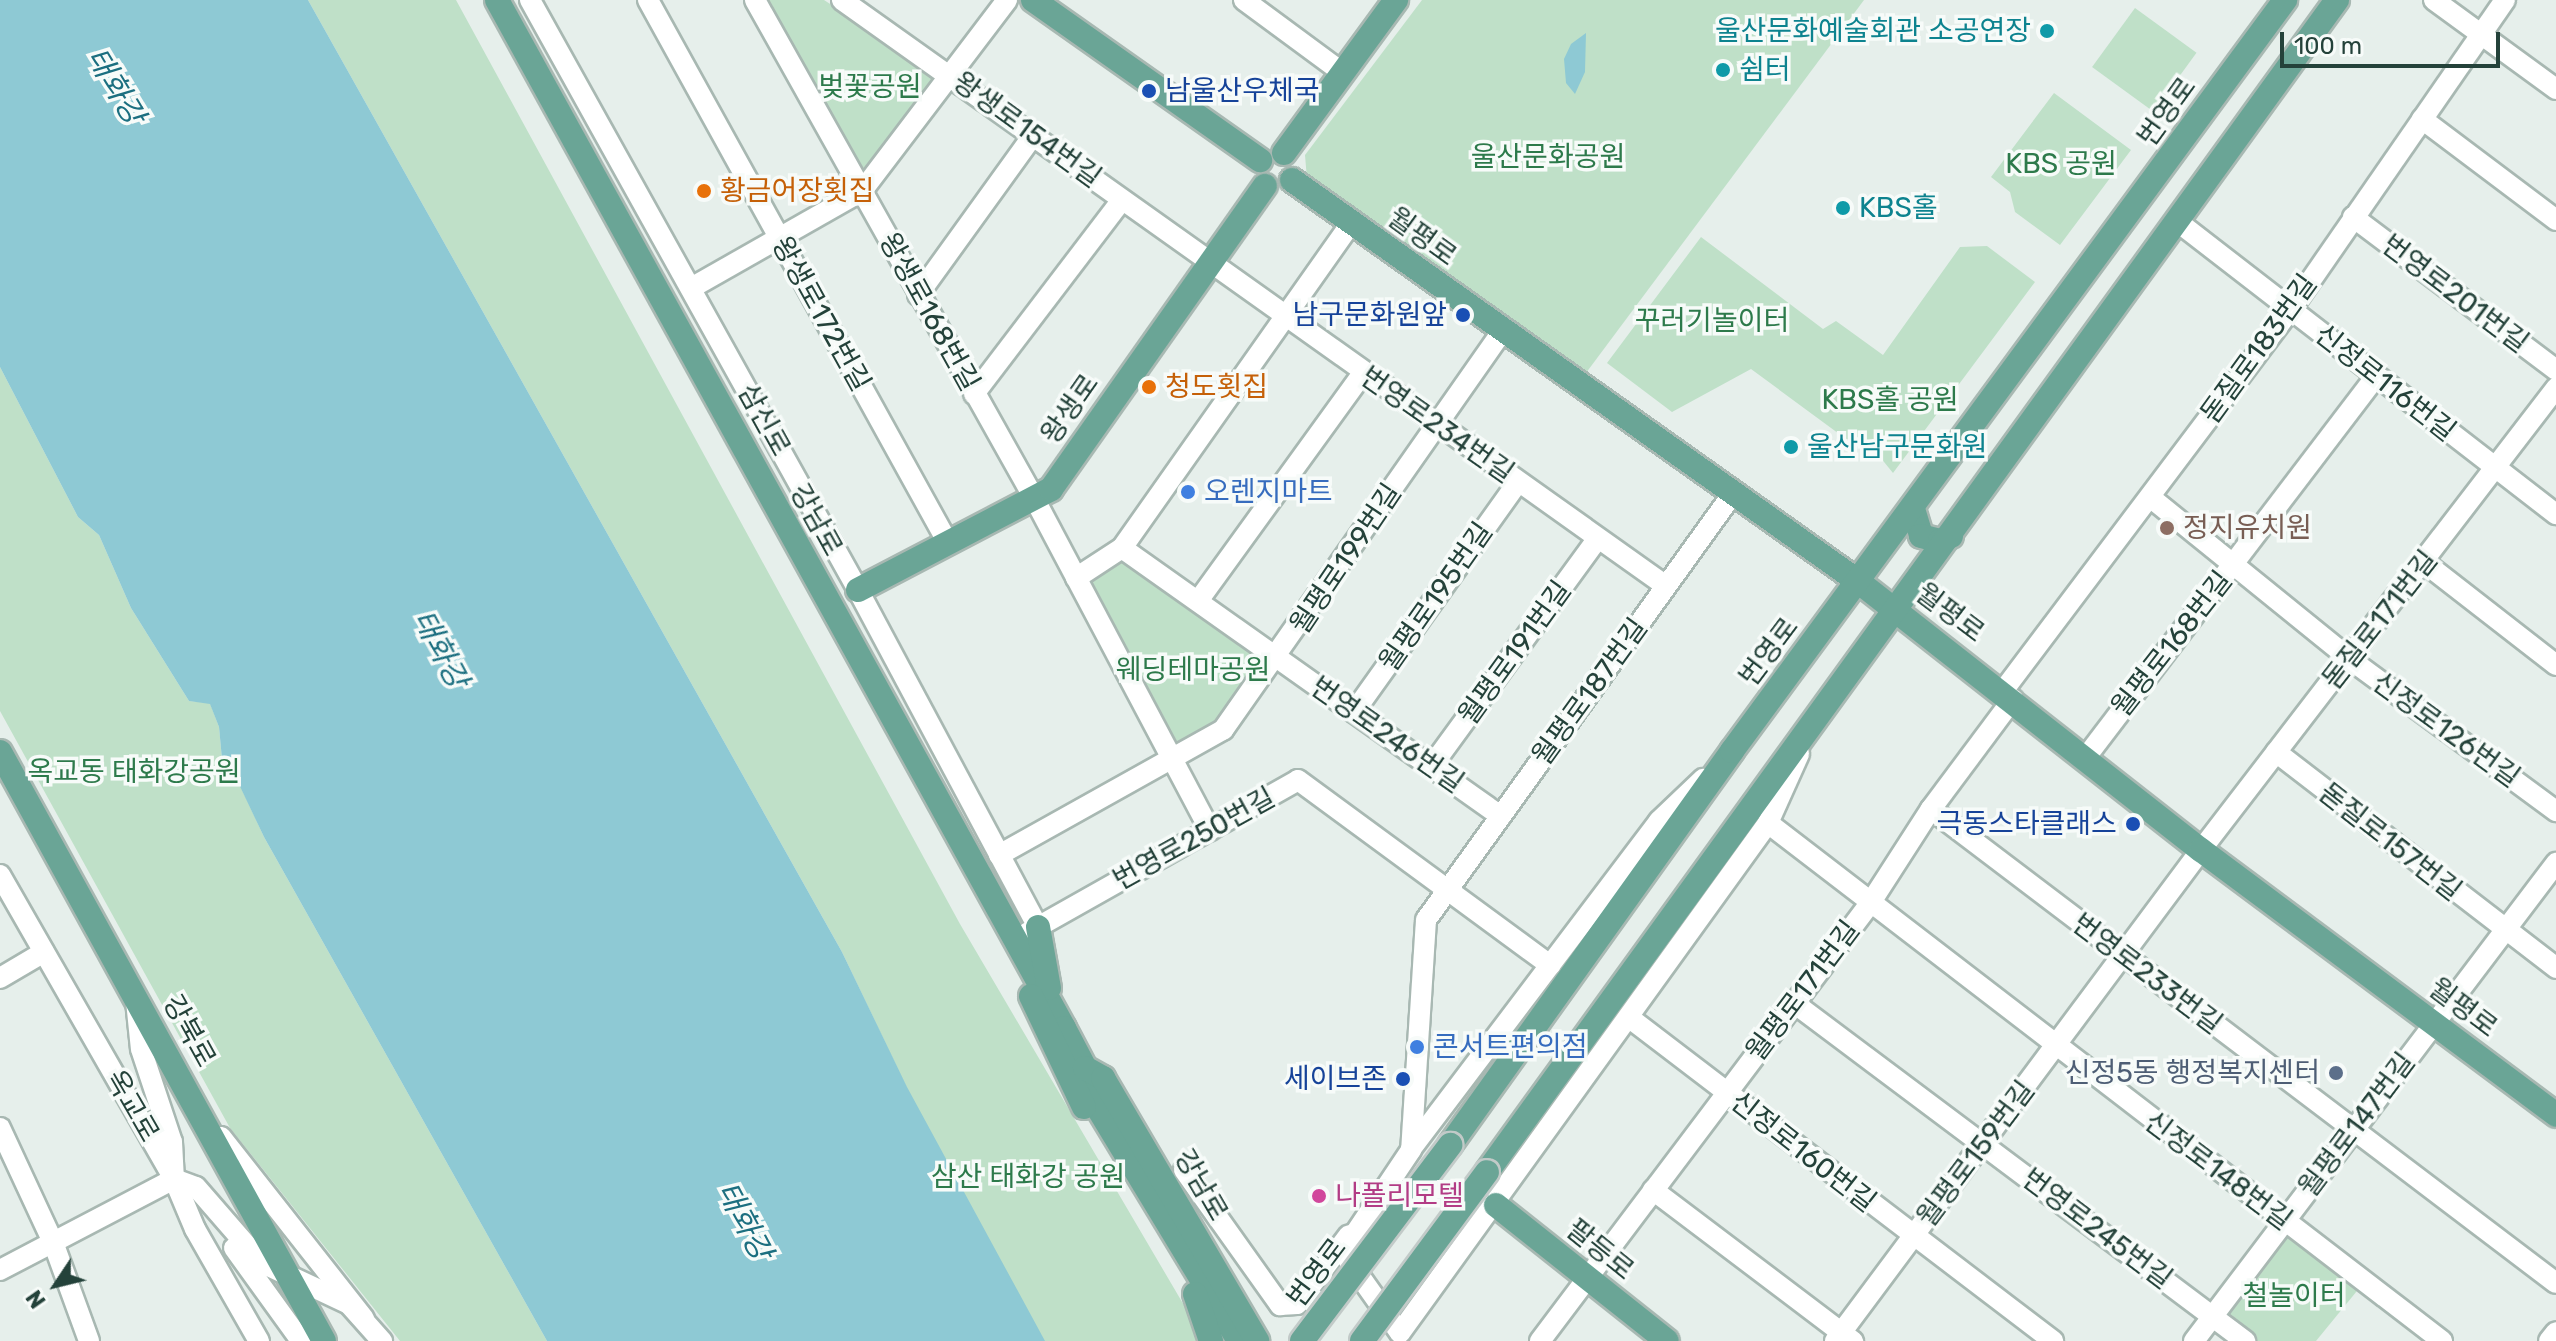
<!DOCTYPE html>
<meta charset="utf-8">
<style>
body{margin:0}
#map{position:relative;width:2556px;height:1341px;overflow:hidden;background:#e6efeb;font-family:Rubik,"Noto Sans KR",sans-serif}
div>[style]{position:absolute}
.green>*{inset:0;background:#bfe0c8;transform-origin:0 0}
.water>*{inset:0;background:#8ec9d4}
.roads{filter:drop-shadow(2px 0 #a8b8b2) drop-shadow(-2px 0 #a8b8b2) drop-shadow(0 2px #a8b8b2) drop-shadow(0 -2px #a8b8b2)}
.minor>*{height:20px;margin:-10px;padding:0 10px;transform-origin:10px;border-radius:10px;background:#fff}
.major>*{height:24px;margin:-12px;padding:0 12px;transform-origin:12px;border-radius:12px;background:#6aa596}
.bridges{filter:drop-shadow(2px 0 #c2cac8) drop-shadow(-2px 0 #c2cac8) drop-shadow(0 2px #c2cac8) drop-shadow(0 -2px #c2cac8)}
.major-bridge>*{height:24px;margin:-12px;padding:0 12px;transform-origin:12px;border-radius:12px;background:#6aa596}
.dots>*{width:22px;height:22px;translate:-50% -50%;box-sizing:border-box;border:4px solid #f7fbf9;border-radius:50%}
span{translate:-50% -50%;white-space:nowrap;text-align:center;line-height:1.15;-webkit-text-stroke:7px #f7fbf9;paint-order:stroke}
.culture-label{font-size:28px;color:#0d838f}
.right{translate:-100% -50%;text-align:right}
.left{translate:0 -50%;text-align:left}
.park-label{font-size:28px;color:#2d7a4b}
.transit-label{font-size:28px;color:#164399}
.street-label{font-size:28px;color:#24423a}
.food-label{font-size:28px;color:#c56008}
.shop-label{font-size:28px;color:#366cbe}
.education-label{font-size:28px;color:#785e54}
.service-label{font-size:28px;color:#4e5e75}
.hotel-label{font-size:28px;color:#b23c85}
.water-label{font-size:30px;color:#1c6f80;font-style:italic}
.north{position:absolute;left:16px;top:1245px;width:80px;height:80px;-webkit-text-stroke:6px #f7fbf9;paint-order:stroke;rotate:235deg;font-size:22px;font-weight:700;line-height:32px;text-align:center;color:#24423a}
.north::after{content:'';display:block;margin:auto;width:28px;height:36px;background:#24423a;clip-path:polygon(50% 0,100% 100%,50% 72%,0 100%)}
.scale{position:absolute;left:2280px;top:32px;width:220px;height:36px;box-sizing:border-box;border:4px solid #24423a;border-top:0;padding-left:10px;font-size:24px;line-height:28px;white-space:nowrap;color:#24423a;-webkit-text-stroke:6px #f7fbf9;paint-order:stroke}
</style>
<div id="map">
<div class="green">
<i style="clip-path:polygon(308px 0,456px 0,960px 924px,1205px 1341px,1043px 1341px,966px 1212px,842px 952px)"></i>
<i style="clip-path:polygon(766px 0,824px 0,930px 69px,933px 80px,865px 172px)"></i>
<i style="clip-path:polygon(1422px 0,1864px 0,1583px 377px,1307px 179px,1305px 155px)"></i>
<i style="left:2135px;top:8px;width:76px;height:73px;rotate:36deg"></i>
<i style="clip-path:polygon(2054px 93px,2131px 150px,2060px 245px,2015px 212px,2010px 192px,1991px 177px)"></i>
<i style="clip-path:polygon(1701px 237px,1823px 329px,1836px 321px,1883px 355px,1960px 247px,1987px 246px,2035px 282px,1893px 473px,1867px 441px,1846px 439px,1751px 369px,1672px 412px,1607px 363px)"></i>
<i style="clip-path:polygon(0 367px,78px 517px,99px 535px,131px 608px,189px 701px,210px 703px,219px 727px,223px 770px,236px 777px,264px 837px,547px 1341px,400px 1341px,230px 1128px,0 711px)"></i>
<i style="clip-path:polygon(1122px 548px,1278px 658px,1223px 730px,1172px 759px,1076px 578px)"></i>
<i style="clip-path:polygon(2288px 1231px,2361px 1286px,2316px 1341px,2255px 1341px,2221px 1315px)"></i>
</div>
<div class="water">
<i style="clip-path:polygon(0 0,308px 0,842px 952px,907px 1087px,1045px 1341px,547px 1341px,264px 837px,236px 778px,223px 770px,219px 727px,210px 704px,189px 701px,131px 608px,99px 535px,78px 517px,0 367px)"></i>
<i style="clip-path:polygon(1586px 33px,1585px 72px,1575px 94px,1566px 83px,1564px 59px,1571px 44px)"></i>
</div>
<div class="roads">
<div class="minor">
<i style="left:530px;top:0;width:675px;rotate:60.93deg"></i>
<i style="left:858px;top:590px;width:382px;rotate:61.9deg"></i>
<i style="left:648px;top:0;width:620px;rotate:61.08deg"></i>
<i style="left:755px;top:0;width:571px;rotate:60.74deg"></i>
<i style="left:1034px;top:498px;width:376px;rotate:62.1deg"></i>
<i style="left:842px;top:0;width:1011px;rotate:35.42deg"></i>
<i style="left:1244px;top:0;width:123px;rotate:36.4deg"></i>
<i style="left:2434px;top:0;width:151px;rotate:36.1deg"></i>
<i style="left:2422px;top:119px;width:168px;rotate:37deg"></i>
<i style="left:2353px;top:217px;width:254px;rotate:37deg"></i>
<i style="left:2178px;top:222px;width:478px;rotate:37.7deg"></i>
<i style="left:691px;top:288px;width:197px;rotate:-29.6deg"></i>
<i style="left:862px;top:191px;width:240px;rotate:-52.8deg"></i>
<i style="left:918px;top:295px;width:198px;rotate:-54.2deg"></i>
<i style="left:974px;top:394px;width:244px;rotate:-52.7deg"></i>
<i style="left:1734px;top:492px;width:527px;rotate:125.74deg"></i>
<i style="left:1426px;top:920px;width:230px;rotate:93.7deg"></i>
<i style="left:1411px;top:1150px;width:113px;rotate:123.8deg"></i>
<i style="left:1348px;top:1244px;width:17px;rotate:87deg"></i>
<i style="left:1349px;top:1261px;width:88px;rotate:54.7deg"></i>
<i style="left:1400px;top:1333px;width:629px;rotate:-54.19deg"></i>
<i style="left:1768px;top:823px;width:76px;rotate:-65.8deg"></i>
<i style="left:2150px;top:497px;width:259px;rotate:39deg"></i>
<i style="left:2351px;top:660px;width:255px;rotate:36.4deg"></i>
<i style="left:1122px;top:548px;width:464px;rotate:35.3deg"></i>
<i style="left:2425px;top:563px;width:166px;rotate:37.9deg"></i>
<i style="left:1076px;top:578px;width:55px;rotate:-33.1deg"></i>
<i style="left:1122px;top:548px;width:398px;rotate:-54.8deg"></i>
<i style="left:1198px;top:601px;width:281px;rotate:-54.1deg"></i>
<i style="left:2003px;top:691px;width:478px;rotate:-53deg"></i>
<i style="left:2291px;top:309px;width:376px;rotate:-55.3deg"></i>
<i style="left:1354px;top:712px;width:282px;rotate:-54.5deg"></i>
<i style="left:2276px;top:752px;width:354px;rotate:37.6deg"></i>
<i style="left:2086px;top:757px;width:477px;rotate:-52.7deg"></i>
<i style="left:1431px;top:767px;width:283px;rotate:-53.9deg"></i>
<i style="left:1931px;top:809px;width:784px;rotate:37.18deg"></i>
<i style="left:1768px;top:823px;width:850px;rotate:37.54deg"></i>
<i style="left:999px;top:855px;width:257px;rotate:-29.2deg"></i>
<i style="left:1223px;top:730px;width:486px;rotate:-55deg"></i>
<i style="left:0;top:875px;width:350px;rotate:60.2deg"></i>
<i style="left:174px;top:1179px;width:54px;rotate:67.2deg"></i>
<i style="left:195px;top:1229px;width:129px;rotate:60.3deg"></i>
<i style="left:1027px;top:933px;width:311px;rotate:-29.4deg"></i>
<i style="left:1298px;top:780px;width:313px;rotate:36.3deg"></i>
<i style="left:0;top:978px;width:51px;rotate:-30.6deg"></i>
<i style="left:136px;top:1001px;width:48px;rotate:84.1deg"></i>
<i style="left:141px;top:1049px;width:98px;rotate:71.6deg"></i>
<i style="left:172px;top:1142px;width:33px;rotate:87deg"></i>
<i style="left:1794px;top:1003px;width:564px;rotate:36.85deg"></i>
<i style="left:1631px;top:1019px;width:531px;rotate:37.34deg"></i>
<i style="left:0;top:1128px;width:126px;rotate:65.1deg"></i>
<i style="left:53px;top:1242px;width:105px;rotate:70deg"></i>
<i style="left:221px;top:1137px;width:231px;rotate:51.8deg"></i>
<i style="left:1411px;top:1149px;width:411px;rotate:-52.9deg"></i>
<i style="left:1659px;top:821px;width:61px;rotate:-43.7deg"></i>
<i style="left:1184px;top:1170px;width:166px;rotate:54.6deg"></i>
<i style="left:1280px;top:1305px;width:17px;rotate:-3deg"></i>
<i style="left:1297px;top:1304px;width:86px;rotate:-53deg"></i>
<i style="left:174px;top:1179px;width:23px;rotate:20deg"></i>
<i style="left:196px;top:1187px;width:101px;rotate:49deg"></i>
<i style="left:262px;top:1263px;width:96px;rotate:25.2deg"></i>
<i style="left:349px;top:1304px;width:50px;rotate:48.3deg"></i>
<i style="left:1653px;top:1190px;width:251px;rotate:37.1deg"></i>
<i style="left:234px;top:1248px;width:115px;rotate:54.2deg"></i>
<i style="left:0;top:1270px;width:196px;rotate:-27.6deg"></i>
<i style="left:1540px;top:1341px;width:550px;rotate:-52.98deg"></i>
<i style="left:1871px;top:902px;width:111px;rotate:-57.2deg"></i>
<i style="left:1931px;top:809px;width:137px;rotate:-53.3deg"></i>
<i style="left:1835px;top:1341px;width:612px;rotate:-53.3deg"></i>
<i style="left:2201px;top:850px;width:583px;rotate:-52.46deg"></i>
<i style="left:2194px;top:1341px;width:600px;rotate:-52.86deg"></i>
<i style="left:2549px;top:1341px;width:11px;rotate:-52deg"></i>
</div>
<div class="major">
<i style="left:497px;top:0;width:1174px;rotate:61.12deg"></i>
<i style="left:1064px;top:1028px;width:45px;rotate:62.3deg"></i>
<i style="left:1085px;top:1068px;width:22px;rotate:85deg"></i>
<i style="left:1087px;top:1090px;width:293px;rotate:58.8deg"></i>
<i style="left:1033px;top:0;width:278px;rotate:35.2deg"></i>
<i style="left:1284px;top:153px;width:190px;rotate:-53.8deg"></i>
<i style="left:1292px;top:180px;width:695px;rotate:35.34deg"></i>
<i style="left:1859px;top:582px;width:434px;rotate:38.1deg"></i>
<i style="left:2201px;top:850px;width:443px;rotate:36.7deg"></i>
<i style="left:1913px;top:509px;width:28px;rotate:73deg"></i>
<i style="left:1921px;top:536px;width:20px;rotate:15deg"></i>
<i style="left:1940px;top:541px;width:12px;rotate:-24deg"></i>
<i style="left:858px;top:590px;width:218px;rotate:-27.6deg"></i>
<i style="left:1051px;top:489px;width:371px;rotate:-54.8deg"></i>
<i style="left:0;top:752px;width:672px;rotate:61.19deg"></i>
<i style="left:1038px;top:927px;width:62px;rotate:79.8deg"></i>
<i style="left:1031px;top:996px;width:123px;rotate:64.5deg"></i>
<i style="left:1085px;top:1068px;width:21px;rotate:29deg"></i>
<i style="left:1103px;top:1078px;width:305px;rotate:59.6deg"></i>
<i style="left:1450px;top:1145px;width:485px;rotate:-54.4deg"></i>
<i style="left:1732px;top:751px;width:933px;rotate:-53.63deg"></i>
<i style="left:1487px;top:1172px;width:1448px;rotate:-54.05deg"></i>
<i style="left:1496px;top:1205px;width:218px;rotate:38.5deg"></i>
<i style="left:1195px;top:1294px;width:50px;rotate:71.2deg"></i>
</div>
</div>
<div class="bridges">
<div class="major-bridge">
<i style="left:1302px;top:1341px;width:246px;rotate:-52.9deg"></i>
<i style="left:1362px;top:1341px;width:210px;rotate:-53.5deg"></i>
</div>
</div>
<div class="dots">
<i style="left:2047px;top:31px;background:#0f9aa8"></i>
<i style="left:1723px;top:70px;background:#0f9aa8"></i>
<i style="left:1149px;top:91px;background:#1a4fb4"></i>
<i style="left:704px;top:191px;background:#e8710a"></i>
<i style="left:1843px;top:208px;background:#0f9aa8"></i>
<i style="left:1463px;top:315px;background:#1a4fb4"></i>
<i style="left:1149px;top:387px;background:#e8710a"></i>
<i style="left:1791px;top:447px;background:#0f9aa8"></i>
<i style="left:1188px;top:492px;background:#3f7fe0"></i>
<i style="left:2167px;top:528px;background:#8d6e63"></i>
<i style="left:2133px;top:824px;background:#1a4fb4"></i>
<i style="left:1417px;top:1047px;background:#3f7fe0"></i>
<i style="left:2336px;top:1073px;background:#5c6f8a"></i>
<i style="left:1403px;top:1079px;background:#1a4fb4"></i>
<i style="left:1319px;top:1196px;background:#d1479c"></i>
</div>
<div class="culture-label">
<span class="right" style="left:2031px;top:31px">울산문화예술회관 소공연장</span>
<span class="left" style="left:1739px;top:70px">쉼터</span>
<span class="left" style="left:1859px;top:208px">KBS홀</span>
<span class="left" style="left:1807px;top:447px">울산남구문화원</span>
</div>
<div class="park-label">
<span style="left:870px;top:87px">벚꽃공원</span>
<span style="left:1548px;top:157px">울산문화공원</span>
<span style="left:2061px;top:164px">KBS 공원</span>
<span style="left:1712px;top:321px">꾸러기놀이터</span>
<span style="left:1890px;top:400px">KBS홀 공원</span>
<span style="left:1193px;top:670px">웨딩테마공원</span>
<span style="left:134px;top:772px">옥교동 태화강공원</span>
<span style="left:1028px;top:1177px">삼산 태화강 공원</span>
<span style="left:2294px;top:1296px">철놀이터</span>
</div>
<div class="transit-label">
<span class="left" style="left:1165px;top:91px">남울산우체국</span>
<span class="right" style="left:1447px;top:315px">남구문화원앞</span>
<span class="right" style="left:2117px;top:824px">극동스타클래스</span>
<span class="right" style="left:1387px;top:1079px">세이브존</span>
</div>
<div class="street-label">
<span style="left:2167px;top:112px;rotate:-54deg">번영로</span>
<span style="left:1027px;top:130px;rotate:36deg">왕생로154번길</span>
<span style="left:1422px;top:237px;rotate:36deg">월평로</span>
<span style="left:2455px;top:294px;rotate:37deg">번영로201번길</span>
<span style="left:929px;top:312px;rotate:61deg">왕생로168번길</span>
<span style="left:821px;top:314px;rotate:61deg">왕생로172번길</span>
<span style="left:2259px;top:349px;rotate:-54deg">돋질로183번길</span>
<span style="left:2385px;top:383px;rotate:38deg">신정로116번길</span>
<span style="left:1070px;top:409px;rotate:-55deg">왕생로</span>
<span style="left:764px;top:420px;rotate:61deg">삼신로</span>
<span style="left:1437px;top:425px;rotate:35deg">번영로234번길</span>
<span style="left:816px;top:520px;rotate:61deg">강남로</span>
<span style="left:1346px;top:559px;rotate:-56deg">월평로199번길</span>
<span style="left:1436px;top:597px;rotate:-55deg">월평로195번길</span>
<span style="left:1950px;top:613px;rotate:37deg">월평로</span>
<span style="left:2380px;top:620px;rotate:-52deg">돋질로171번길</span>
<span style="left:2172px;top:644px;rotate:-52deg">월평로168번길</span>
<span style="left:1769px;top:652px;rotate:-53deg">번영로</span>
<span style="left:1515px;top:653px;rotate:-54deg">월평로191번길</span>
<span style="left:1590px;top:692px;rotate:-54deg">월평로187번길</span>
<span style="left:2446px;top:730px;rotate:36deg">신정로126번길</span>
<span style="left:1387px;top:735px;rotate:35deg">번영로246번길</span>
<span style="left:1194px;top:839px;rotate:-29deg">번영로250번길</span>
<span style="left:2390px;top:842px;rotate:38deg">돋질로157번길</span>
<span style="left:2147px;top:974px;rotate:37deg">번영로233번길</span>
<span style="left:1803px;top:991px;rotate:-53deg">월평로171번길</span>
<span style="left:2463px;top:1008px;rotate:37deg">월평로</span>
<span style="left:189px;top:1031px;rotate:61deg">강북로</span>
<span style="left:132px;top:1106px;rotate:60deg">옥교로</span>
<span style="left:2357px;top:1125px;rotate:-53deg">월평로147번길</span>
<span style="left:1803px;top:1152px;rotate:38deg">신정로160번길</span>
<span style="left:1976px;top:1154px;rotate:-53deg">월평로159번길</span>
<span style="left:2218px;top:1171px;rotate:37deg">신정로148번길</span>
<span style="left:1201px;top:1185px;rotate:60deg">강남로</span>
<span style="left:2097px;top:1229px;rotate:37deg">번영로245번길</span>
<span style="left:1600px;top:1250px;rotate:39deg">팔등로</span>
<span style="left:1317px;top:1273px;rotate:-53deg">번영로</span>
</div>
<div class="food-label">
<span class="left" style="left:720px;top:191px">황금어장횟집</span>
<span class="left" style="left:1165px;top:387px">청도횟집</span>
</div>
<div class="shop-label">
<span class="left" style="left:1204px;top:492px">오렌지마트</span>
<span class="left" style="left:1433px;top:1047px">콘서트편의점</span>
</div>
<div class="education-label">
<span class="left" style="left:2183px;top:528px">정지유치원</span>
</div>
<div class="service-label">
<span class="right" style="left:2320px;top:1073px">신정5동 행정복지센터</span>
</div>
<div class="hotel-label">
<span class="left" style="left:1335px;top:1196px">나폴리모텔</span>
</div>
<div class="water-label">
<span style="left:115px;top:86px;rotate:59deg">태화강</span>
<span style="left:440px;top:649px;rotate:62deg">태화강</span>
<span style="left:744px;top:1221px;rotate:62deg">태화강</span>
</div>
<div class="north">N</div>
<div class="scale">100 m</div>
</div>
